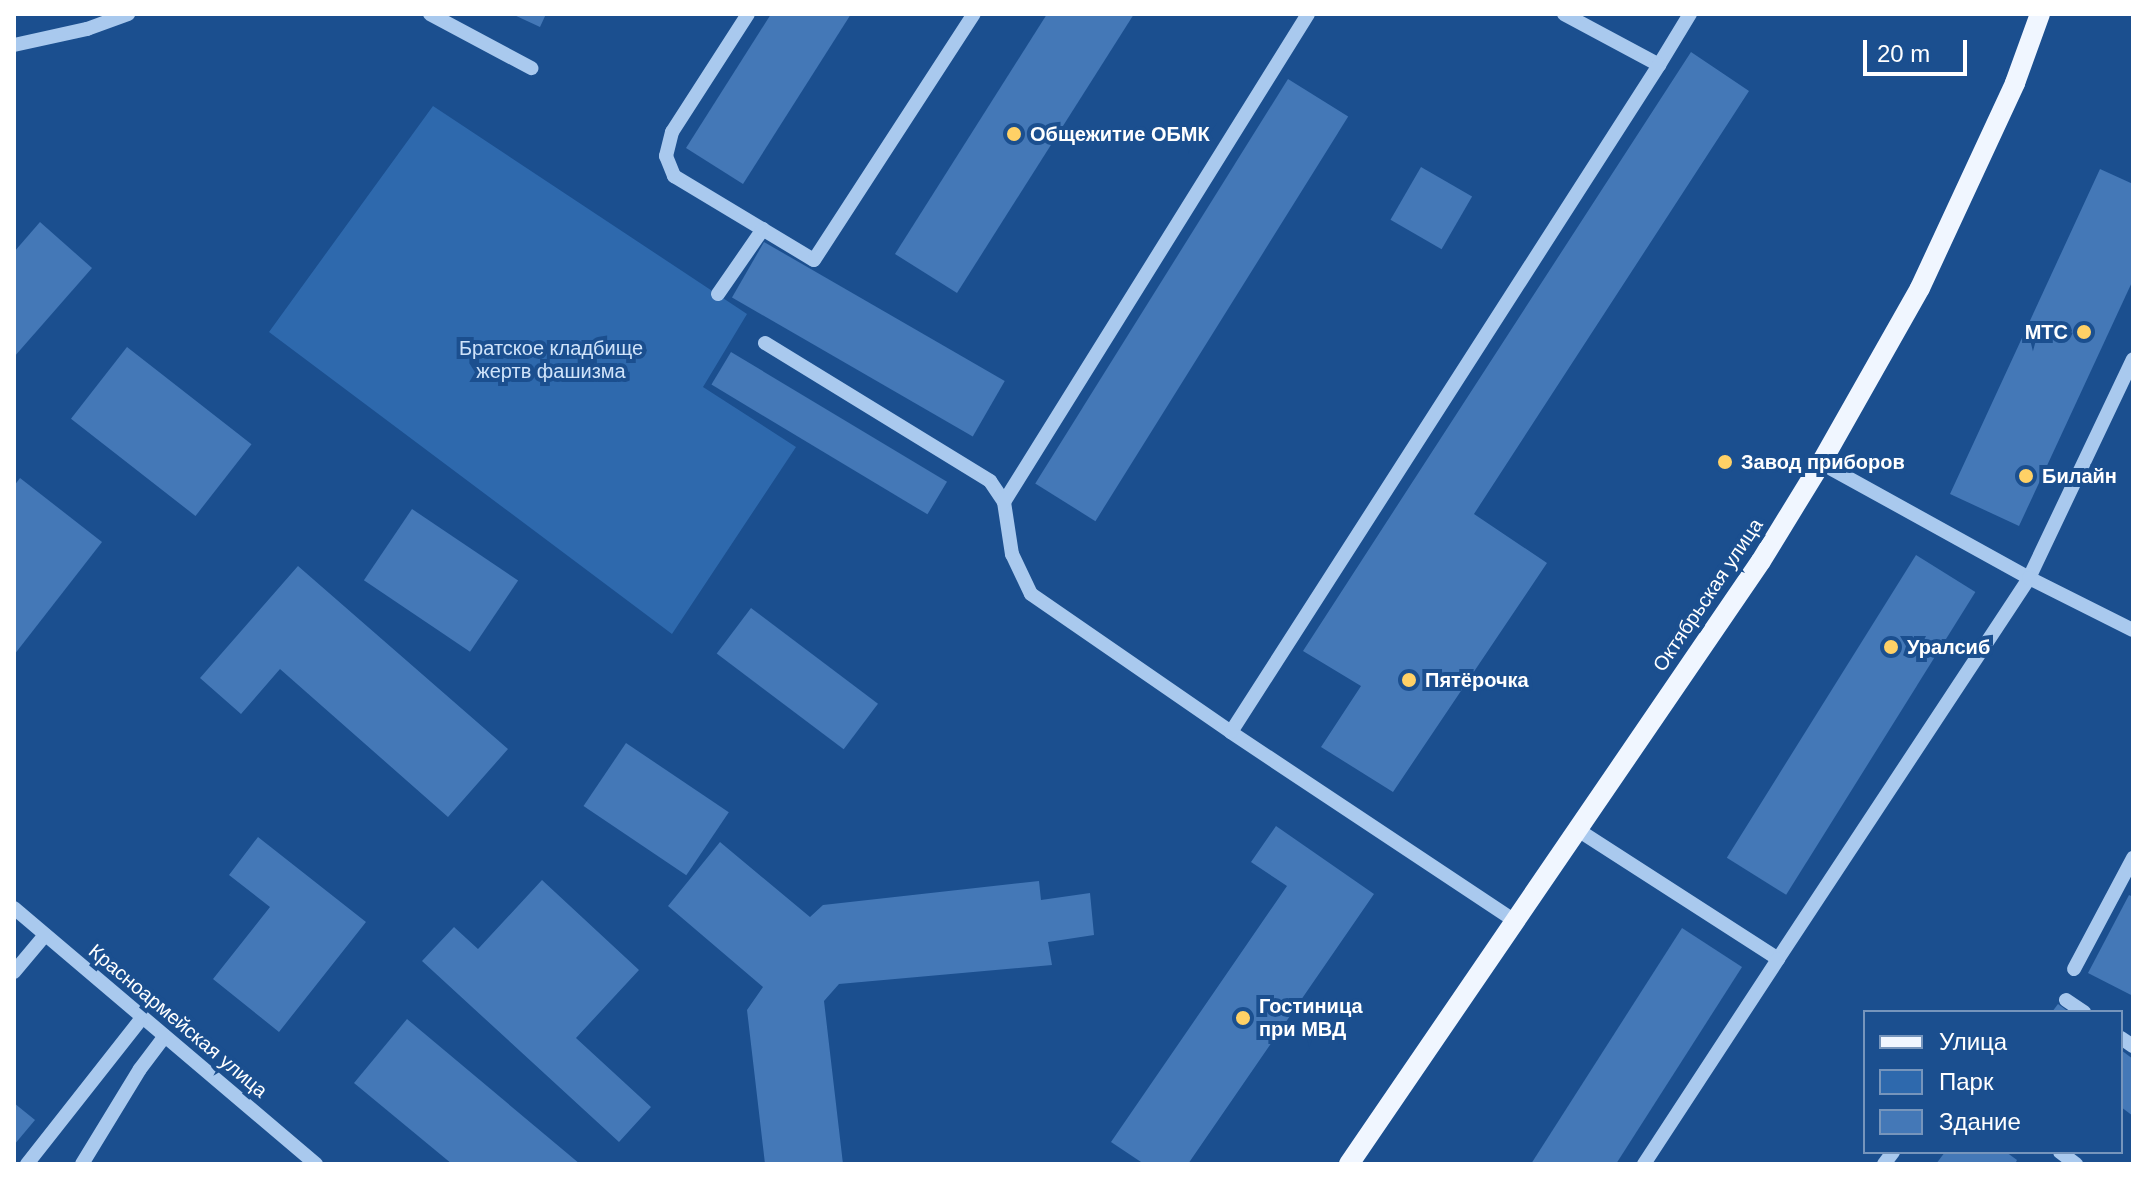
<!DOCTYPE html>
<meta charset="utf-8">
<style>
body{margin:0}
#map{position:relative;width:2147px;height:1178px;overflow:hidden;background:#1b4f8f;font-family:Helvetica,sans-serif}
div>[style]{position:absolute}
.green>*{inset:0;background:#2e69ad}
.building>*{inset:0;background:#4478b7;transform-origin:0 0}
.minor>*{height:14px;margin:-7px;padding:0 7px;transform-origin:7px;border-radius:7px;background:#a9c9ee}
.major>*{height:20px;margin:-10px;padding:0 10px;transform-origin:10px;border-radius:10px;background:#f0f6ff}
.dots>*{width:22px;height:22px;translate:-50% -50%;box-sizing:border-box;border:4px solid #1b4f8f;border-radius:50%}
span{translate:-50% -50%;white-space:nowrap;text-align:center;line-height:1.15;-webkit-text-stroke:8px #1b4f8f;paint-order:stroke}
.poi-label{font-size:20px;color:#fff;font-weight:700}
.left{translate:0 -50%;text-align:left}
.right{translate:-100% -50%;text-align:right}
.park-label{font-size:20px;color:#cfe3fa}
.street-label{font-size:20px;color:#fff}
.frame{position:absolute;inset:0;border:16px solid #fff;pointer-events:none}
.legend{position:absolute;left:1863px;top:1010px;width:260px;height:144px;box-sizing:border-box;background:#1b4f8f;border:2px solid #7695bc;margin:0;padding:10px 14px;list-style:none;font-size:24px;color:#fff}
.legend li{display:flex;align-items:center;gap:16px;height:40px}
.legend b{width:40px;border:2px solid #7695bc}
.scale{position:absolute;left:1863px;top:40px;width:104px;height:36px;box-sizing:border-box;border:4px solid #fff;border-top:0;padding-left:10px;font-size:24px;line-height:28px;white-space:nowrap;color:#fff;-webkit-text-stroke:6px #1b4f8f;paint-order:stroke}
</style>
<div id="map">
<div class="green">
<i style="clip-path:polygon(433px 106px,747px 314px,703px 387px,796px 447px,672px 634px,269px 332px)"></i>
</div>
<div class="building">
<i style="clip-path:polygon(512px 14px,546px 14px,540px 27px)"></i>
<i style="clip-path:polygon(771px 14px,851px 14px,743px 184px,686px 148px)"></i>
<i style="clip-path:polygon(1047px 14px,1134px 14px,957px 293px,895px 254px)"></i>
<i style="clip-path:polygon(1691px 52px,1749px 91px,1474px 514px,1547px 563px,1393px 792px,1321px 747px,1361px 686px,1303px 651px)"></i>
<i style="left:1288px;top:79px;width:71px;height:477px;rotate:32deg"></i>
<i style="left:1421px;top:167px;width:59px;height:61px;rotate:30deg"></i>
<i style="clip-path:polygon(2100px 169px,2133px 184px,2133px 280px,2019px 526px,1950px 494px)"></i>
<i style="clip-path:polygon(40px 222px,92px 268px,14px 357px,14px 252px)"></i>
<i style="left:764px;top:242px;width:278px;height:64px;rotate:30deg"></i>
<i style="left:127px;top:347px;width:158px;height:91px;rotate:38deg"></i>
<i style="left:731px;top:352px;width:252px;height:38px;rotate:31deg"></i>
<i style="clip-path:polygon(20px 478px,102px 542px,14px 655px,14px 486px)"></i>
<i style="left:412px;top:509px;width:128px;height:86px;rotate:34deg"></i>
<i style="left:1916px;top:555px;width:70px;height:357px;rotate:32deg"></i>
<i style="clip-path:polygon(298px 566px,508px 749px,448px 817px,280px 669px,241px 714px,200px 678px)"></i>
<i style="left:751px;top:608px;width:159px;height:57px;rotate:37deg"></i>
<i style="left:626px;top:743px;width:124px;height:76px;rotate:34deg"></i>
<i style="clip-path:polygon(1276px 826px,1374px 894px,1188px 1164px,1144px 1164px,1111px 1142px,1287px 886px,1251px 862px)"></i>
<i style="clip-path:polygon(258px 837px,366px 922px,279px 1032px,213px 979px,270px 907px,229px 875px)"></i>
<i style="clip-path:polygon(720px 842px,810px 917px,823px 905px,1039px 881px,1041px 900px,1090px 893px,1094px 935px,1048px 942px,1052px 965px,839px 984px,824px 1001px,843px 1164px,765px 1164px,747px 1010px,763px 987px,668px 906px)"></i>
<i style="clip-path:polygon(542px 880px,639px 970px,576px 1038px,651px 1107px,619px 1142px,422px 961px,454px 927px,478px 949px)"></i>
<i style="clip-path:polygon(2129px 895px,2133px 897px,2133px 996px,2088px 973px)"></i>
<i style="clip-path:polygon(1682px 928px,1742px 967px,1616px 1164px,1531px 1164px)"></i>
<i style="clip-path:polygon(2058px 1004px,2069px 1012px,2052px 1012px)"></i>
<i style="clip-path:polygon(407px 1019px,580px 1164px,452px 1164px,354px 1083px)"></i>
<i style="clip-path:polygon(2121px 1050px,2133px 1059px,2133px 1116px,2121px 1107px)"></i>
<i style="clip-path:polygon(14px 1103px,35px 1120px,14px 1145px)"></i>
<i style="clip-path:polygon(1945px 1152px,2006px 1152px,2017px 1160px,2015px 1164px,1936px 1164px)"></i>
</div>
<div class="minor">
<i style="left:430px;top:14px;width:115px;rotate:28.1deg"></i>
<i style="left:748px;top:14px;width:140px;rotate:122.8deg"></i>
<i style="left:672px;top:132px;width:25px;rotate:104deg"></i>
<i style="left:666px;top:156px;width:22px;rotate:68deg"></i>
<i style="left:674px;top:176px;width:163px;rotate:31deg"></i>
<i style="left:814px;top:260px;width:293px;rotate:-57deg"></i>
<i style="left:1564px;top:14px;width:108px;rotate:28.2deg"></i>
<i style="left:1659px;top:65px;width:60px;rotate:-58.7deg"></i>
<i style="left:14px;top:45px;width:75px;rotate:-12.4deg"></i>
<i style="left:87px;top:29px;width:44px;rotate:-20.1deg"></i>
<i style="left:718px;top:294px;width:79px;rotate:-55.3deg"></i>
<i style="left:765px;top:343px;width:264px;rotate:31.5deg"></i>
<i style="left:990px;top:481px;width:25px;rotate:56deg"></i>
<i style="left:1004px;top:502px;width:53px;rotate:81.3deg"></i>
<i style="left:1012px;top:554px;width:44px;rotate:64.6deg"></i>
<i style="left:1031px;top:594px;width:243px;rotate:34.6deg"></i>
<i style="left:1821px;top:463px;width:238px;rotate:28.9deg"></i>
<i style="left:2029px;top:578px;width:242px;rotate:-64.6deg"></i>
<i style="left:1004px;top:502px;width:575px;rotate:-58.08deg"></i>
<i style="left:1578px;top:830px;width:238px;rotate:32.8deg"></i>
<i style="left:1778px;top:959px;width:456px;rotate:-56.6deg"></i>
<i style="left:2029px;top:578px;width:116px;rotate:26.6deg"></i>
<i style="left:14px;top:908px;width:396px;rotate:40.3deg"></i>
<i style="left:1515px;top:921px;width:341px;rotate:-146.4deg"></i>
<i style="left:1231px;top:732px;width:793px;rotate:-57.31deg"></i>
<i style="left:2074px;top:969px;width:126px;rotate:-62deg"></i>
<i style="left:14px;top:972px;width:48px;rotate:-50deg"></i>
<i style="left:2066px;top:1000px;width:22px;rotate:34deg"></i>
<i style="left:2121px;top:1038px;width:14px;rotate:34deg"></i>
<i style="left:2060px;top:1152px;width:20px;rotate:37deg"></i>
<i style="left:27px;top:1164px;width:186px;rotate:-51.8deg"></i>
<i style="left:82px;top:1164px;width:111px;rotate:-58.6deg"></i>
<i style="left:140px;top:1069px;width:41px;rotate:-52.9deg"></i>
<i style="left:1644px;top:1164px;width:245px;rotate:-56.8deg"></i>
<i style="left:1884px;top:1164px;width:15px;rotate:-53deg"></i>
</div>
<div class="major">
<i style="left:1349px;top:1164px;width:730px;rotate:-55.66deg"></i>
<i style="left:1761px;top:561px;width:115px;rotate:-58.5deg"></i>
<i style="left:1821px;top:463px;width:201px;rotate:-60.5deg"></i>
<i style="left:1920px;top:288px;width:226px;rotate:-65.1deg"></i>
<i style="left:2015px;top:83px;width:73px;rotate:-70.1deg"></i>
</div>
<div class="dots">
<i style="left:1014px;top:134px;background:#ffd166"></i>
<i style="left:2084px;top:332px;background:#ffd166"></i>
<i style="left:1725px;top:462px;background:#ffd166"></i>
<i style="left:2026px;top:476px;background:#ffd166"></i>
<i style="left:1891px;top:647px;background:#ffd166"></i>
<i style="left:1409px;top:680px;background:#ffd166"></i>
<i style="left:1243px;top:1018px;background:#ffd166"></i>
</div>
<div class="poi-label">
<span class="left" style="left:1030px;top:134px">Общежитие ОБМК</span>
<span class="right" style="left:2068px;top:332px">МТС</span>
<span class="left" style="left:1741px;top:462px">Завод приборов</span>
<span class="left" style="left:2042px;top:476px">Билайн</span>
<span class="left" style="left:1907px;top:647px">Уралсиб</span>
<span class="left" style="left:1425px;top:680px">Пятёрочка</span>
<span class="left" style="left:1259px;top:1018px">Гостиница<br>при МВД</span>
</div>
<div class="park-label">
<span style="left:551px;top:360px">Братское кладбище<br>жертв фашизма</span>
</div>
<div class="street-label">
<span style="left:1708px;top:595px;rotate:-56deg">Октябрьская улица</span>
<span style="left:178px;top:1021px;rotate:40deg">Красноармейская улица</span>
</div>
<div class="frame"></div>
<ul class="legend">
<li><b style="height:10px;background:#f0f6ff"></b>Улица</li>
<li><b style="height:22px;background:#2e69ad"></b>Парк</li>
<li><b style="height:22px;background:#4478b7"></b>Здание</li>
</ul>
<div class="scale">20 m</div>
</div>
